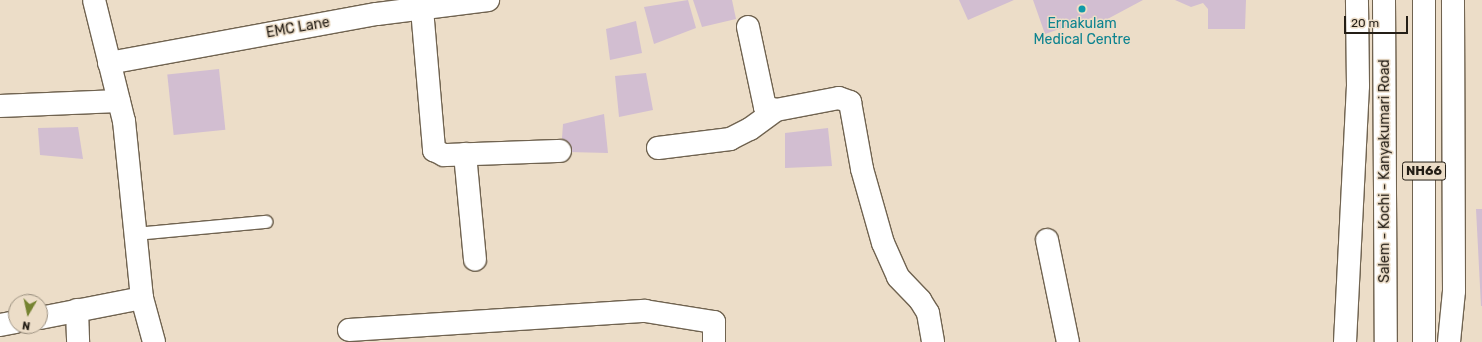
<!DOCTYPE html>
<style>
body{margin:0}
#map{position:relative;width:1482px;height:342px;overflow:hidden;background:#ecddc8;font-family:Rubik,sans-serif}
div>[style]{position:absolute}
.building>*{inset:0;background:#d2bed1;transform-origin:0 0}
.roads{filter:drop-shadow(1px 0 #706350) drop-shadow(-1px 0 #706350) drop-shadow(0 1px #706350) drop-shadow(0 -1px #706350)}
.service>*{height:12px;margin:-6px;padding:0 6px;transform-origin:6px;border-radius:6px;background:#fff}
.minor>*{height:22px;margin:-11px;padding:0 11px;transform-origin:11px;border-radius:11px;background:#fff}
.tertiary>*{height:22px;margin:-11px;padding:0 11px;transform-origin:11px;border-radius:11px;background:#fff}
.trunk>*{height:22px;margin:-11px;padding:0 11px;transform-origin:11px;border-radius:11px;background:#fff}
.dots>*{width:11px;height:11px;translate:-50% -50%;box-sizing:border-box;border:2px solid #ecddc8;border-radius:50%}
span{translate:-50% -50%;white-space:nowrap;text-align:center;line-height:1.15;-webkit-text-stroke:3px #ecddc8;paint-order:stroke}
.shield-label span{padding:1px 3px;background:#ecddc8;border:1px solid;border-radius:3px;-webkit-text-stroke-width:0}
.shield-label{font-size:13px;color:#241e16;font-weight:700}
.culture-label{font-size:14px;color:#0d838f}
.street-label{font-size:14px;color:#241e16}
.north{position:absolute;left:8px;top:294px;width:40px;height:40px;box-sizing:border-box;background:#ecddc8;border:1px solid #9c9181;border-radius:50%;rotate:189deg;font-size:11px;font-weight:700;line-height:16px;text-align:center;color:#241e16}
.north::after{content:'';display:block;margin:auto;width:14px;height:18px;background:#758331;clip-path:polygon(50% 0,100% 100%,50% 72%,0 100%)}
.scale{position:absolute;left:1344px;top:16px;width:64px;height:18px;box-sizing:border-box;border:2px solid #241e16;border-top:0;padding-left:5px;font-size:12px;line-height:14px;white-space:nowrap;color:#241e16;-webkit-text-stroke:3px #ecddc8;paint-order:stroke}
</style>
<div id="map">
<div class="building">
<i style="clip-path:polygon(688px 0,696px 28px,654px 44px,644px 7px)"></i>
<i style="clip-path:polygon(693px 0,732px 0,736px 19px,702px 27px)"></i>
<i style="clip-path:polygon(959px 0,1014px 0,968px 20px)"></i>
<i style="clip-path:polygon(1033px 0,1143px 0,1100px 23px,1094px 17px,1045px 34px)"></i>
<i style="clip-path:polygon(1175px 0,1246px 0,1245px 29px,1208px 29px,1208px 9px,1203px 3px,1191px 7px)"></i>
<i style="clip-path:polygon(636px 21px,642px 53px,610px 60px,606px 29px)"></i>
<i style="left:219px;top:69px;width:61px;height:52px;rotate:84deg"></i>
<i style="clip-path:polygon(646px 73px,653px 110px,619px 117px,615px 76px)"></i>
<i style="clip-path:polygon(604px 114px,608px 153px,568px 152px,562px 138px,563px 124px)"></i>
<i style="clip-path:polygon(78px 127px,83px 159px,40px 155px,38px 128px)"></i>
<i style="clip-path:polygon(828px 128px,832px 166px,785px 168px,785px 133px)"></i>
<i style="clip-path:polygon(1476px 209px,1482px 209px,1482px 306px,1481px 306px)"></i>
</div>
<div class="roads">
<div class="service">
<i style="left:136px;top:234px;width:131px;rotate:-5.3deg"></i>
</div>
<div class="minor">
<i style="left:422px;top:9px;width:142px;rotate:85.1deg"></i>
<i style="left:434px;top:150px;width:11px;rotate:27deg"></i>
<i style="left:444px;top:155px;width:116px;rotate:-2deg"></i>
<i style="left:748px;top:27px;width:82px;rotate:78deg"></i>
<i style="left:765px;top:107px;width:11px;rotate:15deg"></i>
<i style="left:776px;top:110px;width:64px;rotate:-10.8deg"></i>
<i style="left:839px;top:98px;width:12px;rotate:20deg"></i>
<i style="left:850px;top:102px;width:68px;rotate:79.8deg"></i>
<i style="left:862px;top:169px;width:77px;rotate:74.2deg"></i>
<i style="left:883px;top:243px;width:37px;rotate:66deg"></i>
<i style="left:898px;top:277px;width:32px;rotate:46deg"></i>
<i style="left:920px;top:300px;width:15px;rotate:58deg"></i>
<i style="left:928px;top:313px;width:29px;rotate:80deg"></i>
<i style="left:109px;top:63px;width:272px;rotate:-10.4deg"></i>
<i style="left:377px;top:14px;width:112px;rotate:-7.2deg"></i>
<i style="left:0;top:106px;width:119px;rotate:-2.4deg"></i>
<i style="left:658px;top:148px;width:73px;rotate:-7.1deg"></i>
<i style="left:730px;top:139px;width:22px;rotate:-27deg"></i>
<i style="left:750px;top:129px;width:32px;rotate:-36deg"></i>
<i style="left:465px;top:154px;width:106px;rotate:84.6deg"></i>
<i style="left:1047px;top:240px;width:104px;rotate:78.4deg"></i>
<i style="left:77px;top:310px;width:32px;rotate:88deg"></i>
<i style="left:349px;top:330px;width:297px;rotate:-3.7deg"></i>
<i style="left:645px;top:311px;width:70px;rotate:9.1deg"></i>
<i style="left:714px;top:322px;width:20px;rotate:90deg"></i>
</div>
<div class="tertiary">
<i style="left:94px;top:0;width:125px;rotate:76.1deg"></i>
<i style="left:124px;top:121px;width:178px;rotate:84.2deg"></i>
<i style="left:142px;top:298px;width:46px;rotate:74.7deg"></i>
<i style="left:40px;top:318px;width:104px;rotate:-11.1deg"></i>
<i style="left:0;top:325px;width:16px;rotate:-11deg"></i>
<i style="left:1345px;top:342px;width:256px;rotate:-87.1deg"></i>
<i style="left:1358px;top:86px;width:86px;rotate:-90.7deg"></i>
<i style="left:1449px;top:342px;width:51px;rotate:-84.4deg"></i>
<i style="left:1454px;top:291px;width:291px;rotate:-90.2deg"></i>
</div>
<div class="trunk">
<i style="left:1384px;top:0;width:342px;rotate:89.7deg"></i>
<i style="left:1424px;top:342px;width:342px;rotate:-90deg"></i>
</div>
</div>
<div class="dots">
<i style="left:1082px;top:9px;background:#0f9aa8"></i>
</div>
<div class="shield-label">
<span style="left:1424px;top:171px">NH66</span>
</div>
<div class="culture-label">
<span style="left:1082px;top:32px">Ernakulam<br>Medical Centre</span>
</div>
<div class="street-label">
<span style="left:298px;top:28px;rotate:-10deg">EMC Lane</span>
<span style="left:1385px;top:171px;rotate:-90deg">Salem - Kochi - Kanyakumari Road</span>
</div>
<div class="north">N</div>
<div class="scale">20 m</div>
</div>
